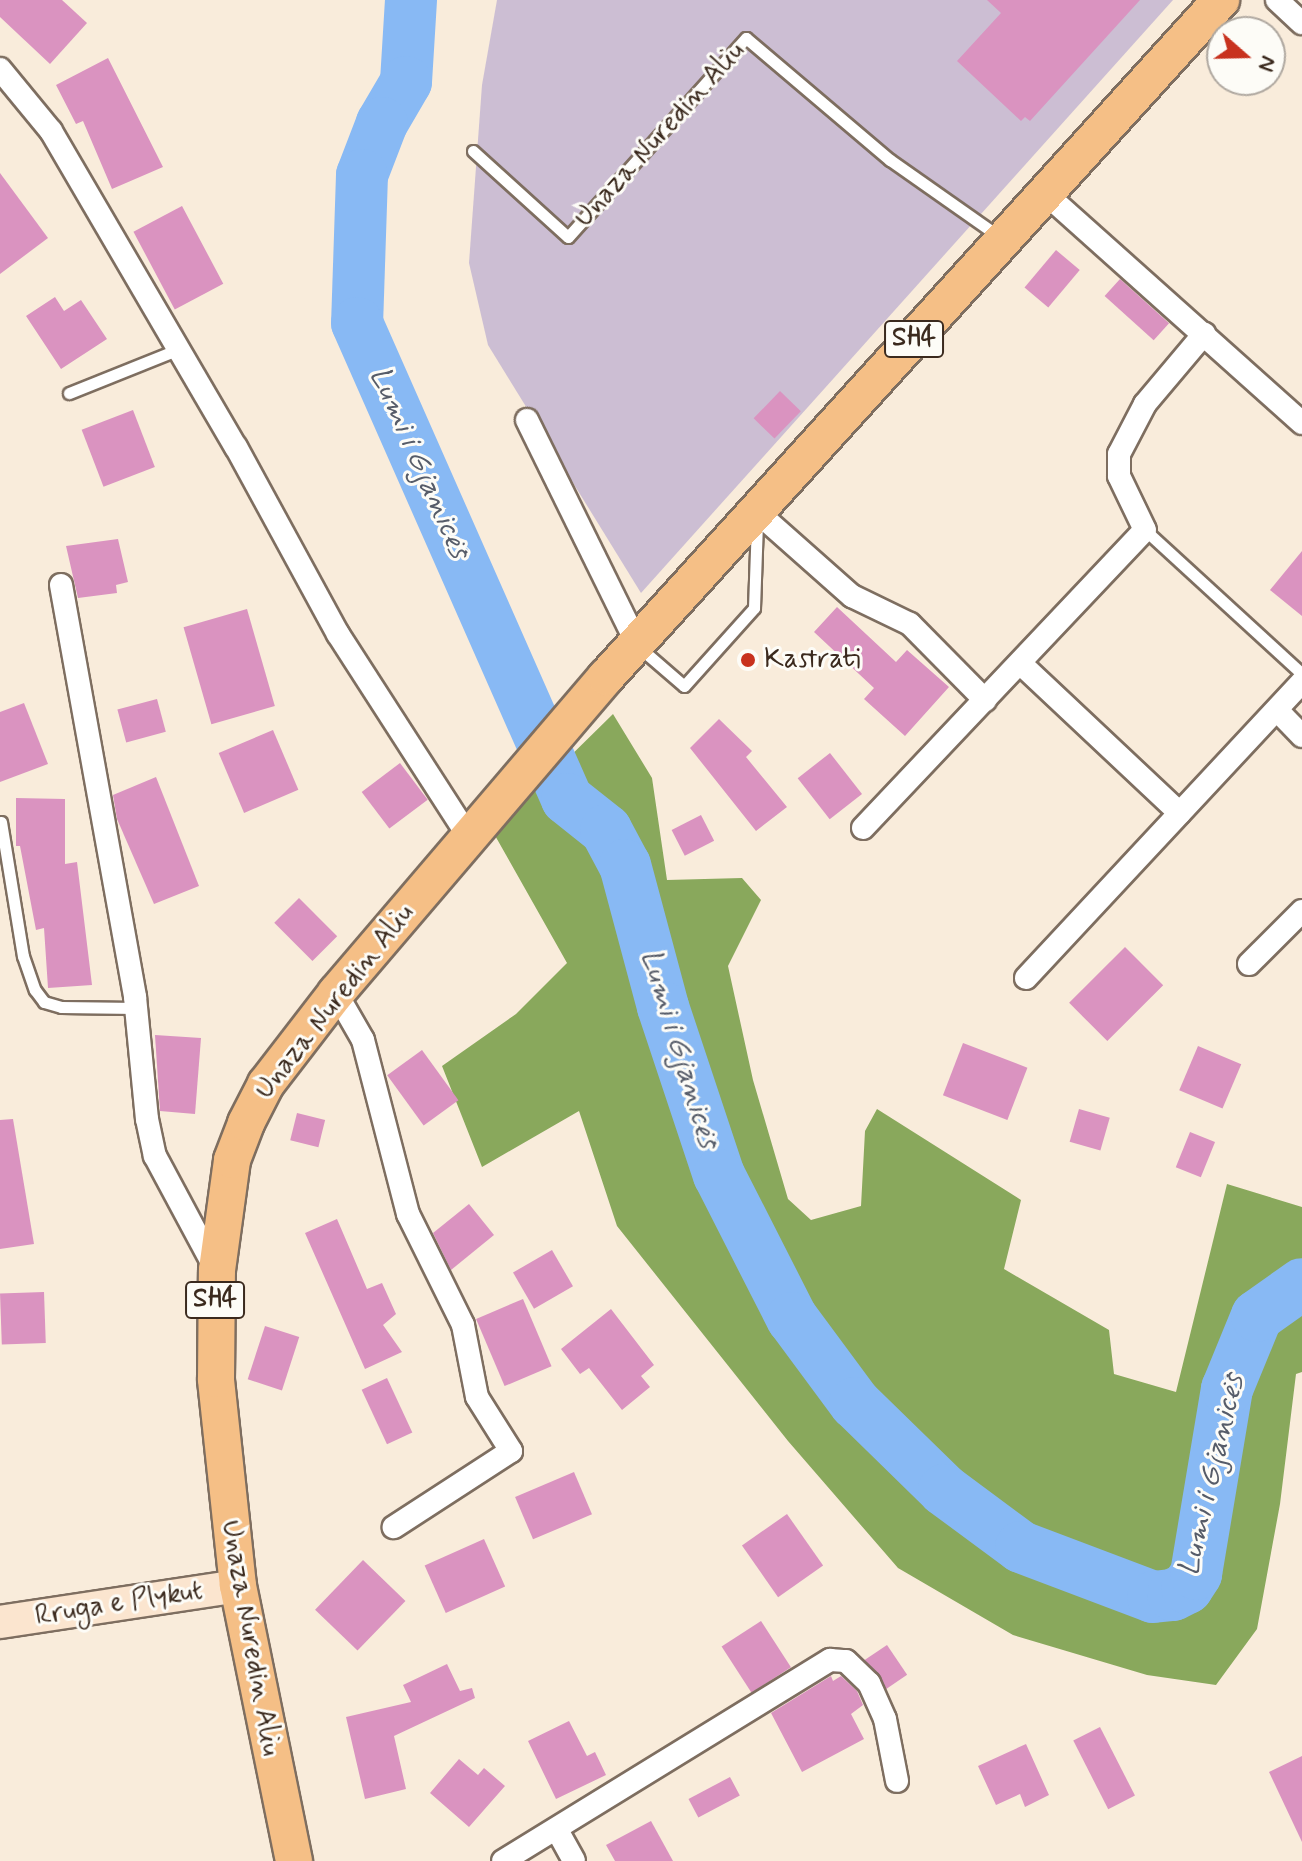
<!DOCTYPE html>
<meta charset="utf-8">
<style>
body{margin:0}
#map{position:relative;width:1302px;height:1861px;overflow:hidden;background:#f9ecdb;font-family:Mynerve,sans-serif}
div>[style]{position:absolute}
.industrial>*{inset:0;background:#ccbed3}
.forest>*{inset:0;background:#89a85c}
.river>*{height:52px;margin:-26px;padding:0 26px;transform-origin:26px;border-radius:26px;background:#88b9f4}
.building>*{inset:0;background:#da93c0;transform-origin:0 0}
.roads{filter:drop-shadow(2px 0 #7e6e60) drop-shadow(-2px 0 #7e6e60) drop-shadow(0 2px #7e6e60) drop-shadow(0 -2px #7e6e60)}
.lane>*{height:11px;margin:-5.5px;padding:0 5.5px;transform-origin:5.5px;border-radius:5.5px;background:#fff}
.street>*{height:22px;margin:-11px;padding:0 11px;transform-origin:11px;border-radius:11px;background:#fff}
.secondary>*{height:32px;margin:-16px;padding:0 16px;transform-origin:16px;border-radius:16px;background:#fbe5cf}
.primary>*{height:36px;margin:-18px;padding:0 18px;transform-origin:18px;border-radius:18px;background:#f5bf86}
.dots>*{width:22px;height:22px;translate:-50% -50%;box-sizing:border-box;border:4px solid #fdfcf7;border-radius:50%}
span{translate:-50% -50%;white-space:nowrap;text-align:center;line-height:1.15;-webkit-text-stroke:6px #fdfcf7;paint-order:stroke}
.shield-label span{padding:2px 6px;background:#fdfcf7;border:2px solid;border-radius:6px;-webkit-text-stroke-width:0}
.shield-label{font-size:26px;color:#3b2a1e;font-weight:700}
.street-label{font-size:28px;color:#3b2a1e}
.poi-label{font-size:28px;color:#3b2a1e}
.left{translate:0 -50%;text-align:left}
.water-label{font-size:30px;color:#565c69;font-style:italic}
.north{position:absolute;left:1206px;top:16px;width:80px;height:80px;box-sizing:border-box;background:#fdfcf7;border:2px solid #afa8a0;border-radius:50%;rotate:110deg;font-size:22px;font-weight:700;line-height:32px;text-align:center;color:#3b2a1e}
.north::after{content:'';display:block;margin:auto;width:28px;height:36px;background:#c8321e;clip-path:polygon(50% 0,100% 100%,50% 72%,0 100%)}
</style>
<div id="map">
<div class="industrial">
<i style="clip-path:polygon(497px 0,1173px 0,641px 593px,488px 345px,469px 263px,482px 85px)"></i>
</div>
<div class="forest">
<i style="clip-path:polygon(613px 714px,652px 778px,667px 880px,742px 878px,761px 900px,728px 966px,753px 1080px,788px 1199px,811px 1220px,861px 1206px,865px 1131px,877px 1109px,1021px 1200px,1004px 1269px,1109px 1330px,1114px 1374px,1176px 1392px,1227px 1184px,1302px 1207px,1302px 1372px,1296px 1374px,1280px 1504px,1257px 1629px,1216px 1685px,1147px 1675px,1013px 1635px,898px 1568px,788px 1441px,617px 1226px,579px 1111px,482px 1167px,442px 1066px,516px 1014px,567px 963px,493px 832px)"></i>
</div>
<div class="river">
<i style="left:411px;top:0;width:82px;rotate:93.5deg"></i>
<i style="left:406px;top:82px;width:48px;rotate:120.3deg"></i>
<i style="left:382px;top:123px;width:56px;rotate:111deg"></i>
<i style="left:362px;top:175px;width:148px;rotate:91.9deg"></i>
<i style="left:357px;top:323px;width:520px;rotate:66.19deg"></i>
<i style="left:567px;top:799px;width:50px;rotate:38.5deg"></i>
<i style="left:606px;top:830px;width:40px;rotate:62deg"></i>
<i style="left:625px;top:865px;width:147px;rotate:75deg"></i>
<i style="left:663px;top:1007px;width:177px;rotate:71.6deg"></i>
<i style="left:719px;top:1175px;width:161px;rotate:63deg"></i>
<i style="left:792px;top:1318px;width:106px;rotate:53.5deg"></i>
<i style="left:855px;top:1403px;width:124px;rotate:44.3deg"></i>
<i style="left:944px;top:1490px;width:96px;rotate:36.5deg"></i>
<i style="left:1021px;top:1547px;width:141px;rotate:20.7deg"></i>
<i style="left:1153px;top:1597px;width:20px;rotate:-6deg"></i>
<i style="left:1173px;top:1595px;width:16px;rotate:-27deg"></i>
<i style="left:1187px;top:1588px;width:17px;rotate:-57deg"></i>
<i style="left:1196px;top:1574px;width:188px;rotate:-80.5deg"></i>
<i style="left:1227px;top:1389px;width:79px;rotate:-67.7deg"></i>
<i style="left:1257px;top:1316px;width:55px;rotate:-35.4deg"></i>
</div>
<div class="building">
<i style="clip-path:polygon(0 0,62px 0,87px 23px,50px 64px,0 17px)"></i>
<i style="clip-path:polygon(987px 0,1140px 0,1030px 121px,1025px 117px,1021px 121px,957px 61px,1001px 13px)"></i>
<i style="clip-path:polygon(108px 58px,163px 167px,112px 189px,83px 121px,76px 124px,56px 85px)"></i>
<i style="clip-path:polygon(0 173px,48px 238px,0 274px)"></i>
<i style="left:182px;top:206px;width:88px;height:55px;rotate:62deg"></i>
<i style="left:1056px;top:250px;width:31px;height:49px;rotate:40deg"></i>
<i style="left:1120px;top:279px;width:66px;height:23px;rotate:42deg"></i>
<i style="clip-path:polygon(55px 297px,64px 311px,81px 300px,107px 339px,61px 369px,26px 316px)"></i>
<i style="left:780px;top:391px;width:29px;height:38px;rotate:44deg"></i>
<i style="left:133px;top:410px;width:61px;height:55px;rotate:69deg"></i>
<i style="clip-path:polygon(118px 539px,128px 582px,116px 585px,117px 593px,78px 598px,66px 546px)"></i>
<i style="clip-path:polygon(1302px 551px,1302px 616px,1270px 590px)"></i>
<i style="clip-path:polygon(837px 607px,896px 662px,907px 650px,949px 687px,905px 736px,864px 699px,874px 688px,814px 632px)"></i>
<i style="left:247px;top:609px;width:101px;height:66px;rotate:74deg"></i>
<i style="left:157px;top:699px;width:34px;height:41px;rotate:75deg"></i>
<i style="clip-path:polygon(24px 703px,48px 764px,0 782px,0 712px)"></i>
<i style="clip-path:polygon(719px 719px,752px 751px,746px 757px,787px 807px,756px 831px,690px 748px)"></i>
<i style="left:273px;top:730px;width:65px;height:59px;rotate:67deg"></i>
<i style="left:830px;top:753px;width:52px;height:41px;rotate:52deg"></i>
<i style="left:400px;top:763px;width:46px;height:48px;rotate:53deg"></i>
<i style="clip-path:polygon(156px 777px,199px 886px,154px 904px,117px 819px,113px 795px)"></i>
<i style="clip-path:polygon(16px 798px,65px 799px,65px 864px,77px 862px,92px 985px,48px 988px,44px 928px,36px 930px,20px 846px,16px 846px)"></i>
<i style="left:701px;top:815px;width:29px;height:33px;rotate:63deg"></i>
<i style="left:299px;top:898px;width:54px;height:35px;rotate:45deg"></i>
<i style="left:1125px;top:947px;width:54px;height:79px;rotate:45deg"></i>
<i style="clip-path:polygon(155px 1035px,201px 1038px,195px 1114px,160px 1111px)"></i>
<i style="left:963px;top:1043px;width:69px;height:56px;rotate:21deg"></i>
<i style="left:1198px;top:1046px;width:47px;height:48px;rotate:23deg"></i>
<i style="left:422px;top:1050px;width:62px;height:43px;rotate:54deg"></i>
<i style="left:1079px;top:1109px;width:32px;height:34px;rotate:16deg"></i>
<i style="left:297px;top:1113px;width:29px;height:28px;rotate:14deg"></i>
<i style="clip-path:polygon(13px 1119px,34px 1244px,0 1249px,0 1120px)"></i>
<i style="left:1190px;top:1132px;width:27px;height:38px;rotate:22deg"></i>
<i style="clip-path:polygon(469px 1204px,494px 1235px,451px 1270px,433px 1233px)"></i>
<i style="clip-path:polygon(337px 1219px,367px 1289px,382px 1283px,396px 1314px,383px 1325px,402px 1352px,365px 1369px,305px 1233px)"></i>
<i style="left:552px;top:1250px;width:42px;height:45px;rotate:60deg"></i>
<i style="left:44px;top:1292px;width:51px;height:44px;rotate:88deg"></i>
<i style="left:523px;top:1299px;width:73px;height:51px;rotate:67deg"></i>
<i style="clip-path:polygon(611px 1309px,654px 1365px,641px 1376px,650px 1387px,622px 1410px,589px 1368px,580px 1374px,561px 1349px)"></i>
<i style="left:265px;top:1326px;width:36px;height:56px;rotate:18deg"></i>
<i style="left:387px;top:1378px;width:60px;height:28px;rotate:65deg"></i>
<i style="left:574px;top:1472px;width:46px;height:64px;rotate:67deg"></i>
<i style="left:787px;top:1514px;width:63px;height:55px;rotate:55deg"></i>
<i style="left:484px;top:1539px;width:52px;height:65px;rotate:66deg"></i>
<i style="left:363px;top:1560px;width:59px;height:69px;rotate:44deg"></i>
<i style="left:761px;top:1621px;width:55px;height:47px;rotate:57deg"></i>
<i style="left:887px;top:1645px;width:36px;height:27px;rotate:56deg"></i>
<i style="clip-path:polygon(447px 1664px,460px 1691px,472px 1688px,475px 1698px,394px 1736px,406px 1789px,365px 1799px,346px 1717px,411px 1702px,403px 1685px)"></i>
<i style="clip-path:polygon(831px 1676px,833px 1681px,841px 1676px,857px 1691px,863px 1705px,851px 1714px,864px 1739px,802px 1772px,771px 1713px)"></i>
<i style="clip-path:polygon(569px 1721px,587px 1756px,595px 1752px,606px 1775px,556px 1799px,528px 1741px)"></i>
<i style="left:1100px;top:1727px;width:77px;height:30px;rotate:63deg"></i>
<i style="clip-path:polygon(1026px 1744px,1049px 1795px,1025px 1807px,1020px 1794px,996px 1805px,978px 1766px)"></i>
<i style="clip-path:polygon(1302px 1756px,1302px 1842px,1269px 1772px)"></i>
<i style="clip-path:polygon(459px 1759px,478px 1775px,484px 1768px,505px 1786px,469px 1827px,430px 1793px)"></i>
<i style="left:730px;top:1777px;width:21px;height:47px;rotate:62deg"></i>
<i style="clip-path:polygon(651px 1821px,673px 1861px,615px 1861px,606px 1845px)"></i>
</div>
<div class="roads">
<div class="lane">
<i style="left:473px;top:151px;width:128px;rotate:42.2deg"></i>
<i style="left:568px;top:237px;width:267px;rotate:-48.2deg"></i>
<i style="left:746px;top:38px;width:189px;rotate:40.3deg"></i>
<i style="left:890px;top:160px;width:136px;rotate:35.1deg"></i>
<i style="left:69px;top:393px;width:118px;rotate:-21.8deg"></i>
<i style="left:1145px;top:530px;width:213px;rotate:42.5deg"></i>
<i style="left:640px;top:648px;width:58px;rotate:40.8deg"></i>
<i style="left:684px;top:686px;width:105px;rotate:-48.1deg"></i>
<i style="left:754px;top:608px;width:84px;rotate:-88deg"></i>
<i style="left:1px;top:822px;width:136px;rotate:80.7deg"></i>
<i style="left:23px;top:956px;width:36px;rotate:71deg"></i>
<i style="left:35px;top:990px;width:15px;rotate:53deg"></i>
<i style="left:44px;top:1002px;width:18px;rotate:16deg"></i>
<i style="left:61px;top:1007px;width:75px;rotate:0.8deg"></i>
</div>
<div class="street">
<i style="left:1277px;top:0;width:34px;rotate:43deg"></i>
<i style="left:0;top:69px;width:80px;rotate:50.6deg"></i>
<i style="left:51px;top:131px;width:366px;rotate:59.7deg"></i>
<i style="left:236px;top:447px;width:213px;rotate:61.4deg"></i>
<i style="left:338px;top:634px;width:240px;rotate:57.2deg"></i>
<i style="left:1047px;top:195px;width:342px;rotate:41.8deg"></i>
<i style="left:527px;top:420px;width:250px;rotate:63.8deg"></i>
<i style="left:757px;top:512px;width:127px;rotate:41.5deg"></i>
<i style="left:852px;top:596px;width:64px;rotate:25.8deg"></i>
<i style="left:910px;top:624px;width:107px;rotate:45.4deg"></i>
<i style="left:61px;top:585px;width:419px;rotate:79.8deg"></i>
<i style="left:135px;top:997px;width:123px;rotate:84.4deg"></i>
<i style="left:147px;top:1119px;width:38px;rotate:78deg"></i>
<i style="left:155px;top:1156px;width:127px;rotate:61.8deg"></i>
<i style="left:1020px;top:663px;width:219px;rotate:43.2deg"></i>
<i style="left:1277px;top:710px;width:36px;rotate:46deg"></i>
<i style="left:863px;top:828px;width:410px;rotate:-46.6deg"></i>
<i style="left:1145px;top:530px;width:60px;rotate:-115.7deg"></i>
<i style="left:1119px;top:476px;width:22px;rotate:-90deg"></i>
<i style="left:1119px;top:454px;width:56px;rotate:-62.5deg"></i>
<i style="left:1145px;top:404px;width:92px;rotate:-49.9deg"></i>
<i style="left:1249px;top:964px;width:75px;rotate:-45deg"></i>
<i style="left:1026px;top:978px;width:405px;rotate:-47deg"></i>
<i style="left:336px;top:993px;width:54px;rotate:60.1deg"></i>
<i style="left:363px;top:1040px;width:180px;rotate:75.5deg"></i>
<i style="left:408px;top:1214px;width:124px;rotate:63.6deg"></i>
<i style="left:463px;top:1325px;width:73px;rotate:79deg"></i>
<i style="left:477px;top:1397px;width:64px;rotate:57.8deg"></i>
<i style="left:511px;top:1451px;width:140px;rotate:147deg"></i>
<i style="left:557px;top:1830px;width:35px;rotate:61deg"></i>
<i style="left:503px;top:1861px;width:384px;rotate:-31.6deg"></i>
<i style="left:830px;top:1660px;width:16px;rotate:4deg"></i>
<i style="left:846px;top:1661px;width:32px;rotate:44deg"></i>
<i style="left:869px;top:1683px;width:39px;rotate:66deg"></i>
<i style="left:885px;top:1719px;width:63px;rotate:79deg"></i>
</div>
<div class="secondary">
<i style="left:0;top:1622px;width:241px;rotate:-8.6deg"></i>
</div>
<div class="primary">
<i style="left:294px;top:1861px;width:281px;rotate:-101.5deg"></i>
<i style="left:238px;top:1586px;width:208px;rotate:-96.1deg"></i>
<i style="left:216px;top:1379px;width:109px;rotate:-89.5deg"></i>
<i style="left:217px;top:1270px;width:111px;rotate:-82.2deg"></i>
<i style="left:232px;top:1160px;width:40px;rotate:-69deg"></i>
<i style="left:246px;top:1123px;width:44px;rotate:-62.9deg"></i>
<i style="left:266px;top:1084px;width:115px;rotate:-52.4deg"></i>
<i style="left:336px;top:993px;width:416px;rotate:-49.5deg"></i>
<i style="left:606px;top:677px;width:915px;rotate:-47.75deg"></i>
</div>
</div>
<div class="dots">
<i style="left:748px;top:660px;background:#c8321e"></i>
</div>
<div class="shield-label">
<span style="left:914px;top:339px">SH4</span>
<span style="left:215px;top:1300px">SH4</span>
</div>
<div class="street-label">
<span style="left:660px;top:135px;rotate:-48deg">Unaza Nuredin Aliu</span>
<span style="left:335px;top:1002px;rotate:-52deg">Unaza Nuredin Aliu</span>
<span style="left:119px;top:1604px;rotate:-9deg">Rruga e Plykut</span>
<span style="left:250px;top:1638px;rotate:80deg">Unaza Nuredin Aliu</span>
</div>
<div class="poi-label">
<span class="left" style="left:764px;top:660px">Kastrati</span>
</div>
<div class="water-label">
<span style="left:419px;top:463px;rotate:66deg">Lumi i Gjanicës</span>
<span style="left:679px;top:1049px;rotate:73deg">Lumi i Gjanicës</span>
<span style="left:1212px;top:1475px;rotate:-77deg">Lumi i Gjanicës</span>
</div>
<div class="north">N</div>
</div>
